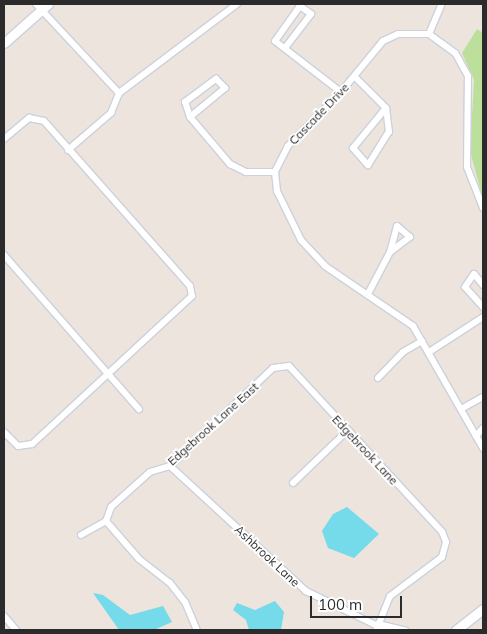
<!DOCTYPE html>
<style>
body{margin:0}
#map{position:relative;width:487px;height:634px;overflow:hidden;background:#ece4dd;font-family:Mulish,sans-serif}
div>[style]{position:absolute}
.green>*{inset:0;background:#bce09c}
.water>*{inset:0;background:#75daea}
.roads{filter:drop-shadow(1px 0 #ccd1dc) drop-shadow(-1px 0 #ccd1dc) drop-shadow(0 1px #ccd1dc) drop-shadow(0 -1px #ccd1dc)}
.street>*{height:6px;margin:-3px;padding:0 3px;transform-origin:3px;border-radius:3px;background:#fff}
.secondary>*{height:9px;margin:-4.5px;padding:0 4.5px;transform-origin:4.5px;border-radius:4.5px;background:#fff}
span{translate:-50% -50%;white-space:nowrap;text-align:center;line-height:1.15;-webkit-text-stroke:4px #fff;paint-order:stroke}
.street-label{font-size:12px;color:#2b2b2b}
.frame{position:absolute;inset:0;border:5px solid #2b2b2b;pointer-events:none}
.scale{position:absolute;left:310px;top:596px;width:92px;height:22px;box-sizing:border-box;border:2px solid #2b2b2b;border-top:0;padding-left:6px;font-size:15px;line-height:18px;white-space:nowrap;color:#2b2b2b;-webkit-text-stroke:4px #fff;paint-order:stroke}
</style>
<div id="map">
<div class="green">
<i style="clip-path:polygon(477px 29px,483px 33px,483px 199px,470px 151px,474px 80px,462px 53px)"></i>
</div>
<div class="water">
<i style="clip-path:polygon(347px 507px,379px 534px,354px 558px,328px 548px,322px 531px,333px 514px)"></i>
<i style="clip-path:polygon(93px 593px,103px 595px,130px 615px,163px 606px,172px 622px,154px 630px,119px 630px)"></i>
<i style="clip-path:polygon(275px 601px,284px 612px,281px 630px,249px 630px,246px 620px,233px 610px,237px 603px,255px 610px)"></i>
</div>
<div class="roads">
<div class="street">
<i style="left:36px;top:4px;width:122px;rotate:47deg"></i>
<i style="left:429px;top:34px;width:33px;rotate:-67deg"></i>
<i style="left:285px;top:48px;width:43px;rotate:-52.6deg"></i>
<i style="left:311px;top:14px;width:14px;rotate:-144deg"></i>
<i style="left:300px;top:6px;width:43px;rotate:125.5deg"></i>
<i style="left:275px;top:41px;width:83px;rotate:37.7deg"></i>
<i style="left:355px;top:77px;width:44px;rotate:45deg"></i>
<i style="left:386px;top:108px;width:52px;rotate:129.5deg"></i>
<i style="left:353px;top:148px;width:23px;rotate:49deg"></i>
<i style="left:368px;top:165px;width:39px;rotate:-58deg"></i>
<i style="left:389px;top:132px;width:24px;rotate:-97deg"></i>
<i style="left:216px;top:79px;width:13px;rotate:45deg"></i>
<i style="left:225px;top:88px;width:45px;rotate:140.4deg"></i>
<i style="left:190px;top:117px;width:16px;rotate:-108deg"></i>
<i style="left:185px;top:102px;width:39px;rotate:-37deg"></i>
<i style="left:190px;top:117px;width:62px;rotate:49.6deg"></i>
<i style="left:230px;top:164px;width:18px;rotate:27deg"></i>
<i style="left:246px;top:172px;width:29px"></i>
<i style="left:4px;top:139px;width:33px;rotate:-40deg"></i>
<i style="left:29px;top:118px;width:15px;rotate:11deg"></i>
<i style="left:44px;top:121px;width:220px;rotate:48.5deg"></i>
<i style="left:190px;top:286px;width:10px;rotate:79deg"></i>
<i style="left:192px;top:296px;width:218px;rotate:137.2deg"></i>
<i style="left:32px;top:444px;width:14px;rotate:172deg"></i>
<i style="left:18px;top:446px;width:20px;rotate:-135deg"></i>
<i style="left:68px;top:150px;width:57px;rotate:-40.7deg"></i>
<i style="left:111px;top:113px;width:22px;rotate:-68deg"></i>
<i style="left:119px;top:93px;width:148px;rotate:-37deg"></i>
<i style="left:483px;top:208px;width:44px;rotate:-111.3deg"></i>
<i style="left:467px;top:167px;width:91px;rotate:-89.4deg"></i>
<i style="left:468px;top:76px;width:26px;rotate:-119deg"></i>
<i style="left:455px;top:53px;width:32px;rotate:-144deg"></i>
<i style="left:429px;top:34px;width:31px;rotate:180deg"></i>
<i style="left:398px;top:34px;width:17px;rotate:155deg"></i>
<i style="left:383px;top:41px;width:66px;rotate:129.5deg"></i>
<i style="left:341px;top:92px;width:76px;rotate:134.5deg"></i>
<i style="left:288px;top:146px;width:29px;rotate:117deg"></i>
<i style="left:275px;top:172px;width:19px;rotate:84deg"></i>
<i style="left:277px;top:191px;width:55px;rotate:63.9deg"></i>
<i style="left:301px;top:240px;width:35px;rotate:47deg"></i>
<i style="left:325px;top:266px;width:107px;rotate:34.3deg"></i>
<i style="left:413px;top:326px;width:141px;rotate:60.2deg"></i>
<i style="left:4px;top:255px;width:205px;rotate:48.8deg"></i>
<i style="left:483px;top:285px;width:14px;rotate:-129deg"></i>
<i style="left:474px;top:274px;width:16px;rotate:125deg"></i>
<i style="left:465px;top:287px;width:27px;rotate:48deg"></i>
<i style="left:369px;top:292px;width:45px;rotate:-62.3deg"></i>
<i style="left:390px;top:252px;width:25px;rotate:-37deg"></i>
<i style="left:410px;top:237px;width:17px;rotate:-140deg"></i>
<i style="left:397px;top:226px;width:27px;rotate:105deg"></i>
<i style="left:429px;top:352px;width:64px;rotate:-32.9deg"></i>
<i style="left:378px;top:378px;width:36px;rotate:-46deg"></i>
<i style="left:403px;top:352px;width:22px;rotate:-30deg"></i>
<i style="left:461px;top:409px;width:25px;rotate:-29deg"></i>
<i style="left:476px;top:436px;width:11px;rotate:-49deg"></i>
<i style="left:170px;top:466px;width:185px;rotate:42.6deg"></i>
<i style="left:306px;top:591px;width:89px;rotate:26deg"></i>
<i style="left:293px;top:483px;width:74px;rotate:-43.9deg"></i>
<i style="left:106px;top:521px;width:15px;rotate:-70deg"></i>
<i style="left:111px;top:507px;width:52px;rotate:-41.9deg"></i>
<i style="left:150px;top:472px;width:21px;rotate:-17deg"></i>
<i style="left:170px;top:466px;width:142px;rotate:-43.6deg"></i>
<i style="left:273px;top:368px;width:16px;rotate:-7deg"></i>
<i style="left:289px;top:366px;width:226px;rotate:47.3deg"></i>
<i style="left:442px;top:532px;width:11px;rotate:68deg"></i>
<i style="left:446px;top:542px;width:16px;rotate:105deg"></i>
<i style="left:442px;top:557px;width:65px;rotate:143.1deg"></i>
<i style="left:390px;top:596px;width:37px;rotate:112deg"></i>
<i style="left:106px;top:521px;width:50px;rotate:49deg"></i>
<i style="left:139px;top:559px;width:39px;rotate:38deg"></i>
<i style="left:170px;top:583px;width:24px;rotate:52deg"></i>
<i style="left:185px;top:602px;width:30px;rotate:67deg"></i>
<i style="left:81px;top:535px;width:29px;rotate:-29deg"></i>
<i style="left:4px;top:616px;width:18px;rotate:49deg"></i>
<i style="left:378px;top:624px;width:28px;rotate:13deg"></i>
</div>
<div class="secondary">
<i style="left:4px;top:43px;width:59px;rotate:-41.6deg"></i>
<i style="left:456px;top:630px;width:34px;rotate:-38deg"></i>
</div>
</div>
<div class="street-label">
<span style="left:319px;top:114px;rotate:-46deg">Cascade Drive</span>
<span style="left:213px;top:424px;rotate:-42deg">Edgebrook Lane East</span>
<span style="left:365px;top:450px;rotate:47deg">Edgebrook Lane</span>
<span style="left:267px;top:556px;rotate:43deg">Ashbrook Lane</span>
</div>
<div class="frame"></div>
<div class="scale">100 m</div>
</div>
